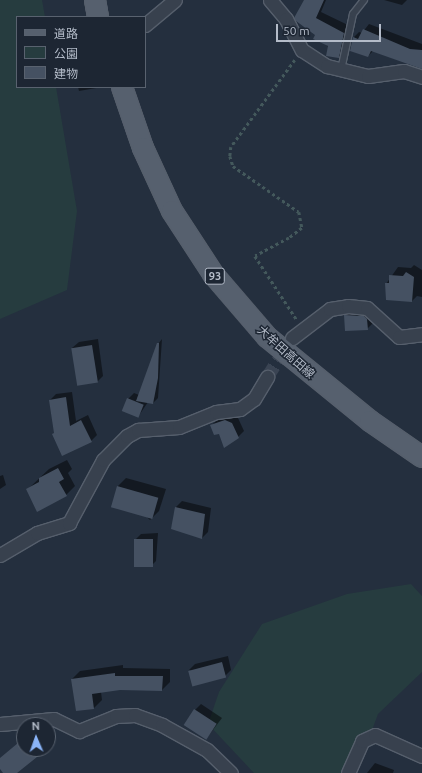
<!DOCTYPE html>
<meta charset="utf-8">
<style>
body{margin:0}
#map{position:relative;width:422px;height:773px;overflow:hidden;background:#242f3e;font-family:Ubuntu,"Noto Sans JP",sans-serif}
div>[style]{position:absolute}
.green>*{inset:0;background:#263c3f}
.shadow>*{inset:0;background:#0007}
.building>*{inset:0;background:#455162;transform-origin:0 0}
.minor-tunnel>*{height:13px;margin-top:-6.5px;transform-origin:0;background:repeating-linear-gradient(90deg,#3a4453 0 13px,transparent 0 19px)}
.path>*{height:2.5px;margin-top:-1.25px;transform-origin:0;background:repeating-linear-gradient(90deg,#44595c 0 3px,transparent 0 6px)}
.roads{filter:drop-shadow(1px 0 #565f6c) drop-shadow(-1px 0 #565f6c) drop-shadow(0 1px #565f6c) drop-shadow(0 -1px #565f6c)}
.service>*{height:6px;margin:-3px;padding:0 3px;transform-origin:3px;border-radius:3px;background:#38414e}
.minor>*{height:13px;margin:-6.5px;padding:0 6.5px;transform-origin:6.5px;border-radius:6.5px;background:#38414e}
.primary>*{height:20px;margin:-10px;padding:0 10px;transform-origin:10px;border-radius:10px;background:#56606e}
span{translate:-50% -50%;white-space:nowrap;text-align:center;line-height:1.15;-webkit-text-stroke:3px #1d2633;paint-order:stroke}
.shield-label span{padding:1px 3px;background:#1d2633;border:1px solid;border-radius:3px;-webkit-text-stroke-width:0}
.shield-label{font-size:11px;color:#b4bcc9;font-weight:700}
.street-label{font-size:12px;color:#b4bcc9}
.legend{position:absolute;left:16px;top:16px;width:130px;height:72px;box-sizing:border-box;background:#1d2633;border:1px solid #59626f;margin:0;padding:5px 7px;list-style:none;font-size:12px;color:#b4bcc9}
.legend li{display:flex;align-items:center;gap:8px;height:20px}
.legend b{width:20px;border:1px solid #59626f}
.north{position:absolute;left:16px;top:717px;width:40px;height:40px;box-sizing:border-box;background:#1d2633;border:1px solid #59626f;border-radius:50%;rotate:358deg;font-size:11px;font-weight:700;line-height:16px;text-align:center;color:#b4bcc9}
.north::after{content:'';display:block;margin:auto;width:14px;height:18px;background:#8ab4f8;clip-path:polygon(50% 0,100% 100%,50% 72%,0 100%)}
.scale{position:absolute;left:276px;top:24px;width:105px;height:18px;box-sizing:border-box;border:2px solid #b4bcc9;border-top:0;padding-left:5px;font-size:12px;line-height:14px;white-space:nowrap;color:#b4bcc9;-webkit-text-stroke:3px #1d2633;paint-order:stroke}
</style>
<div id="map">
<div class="green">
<i style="clip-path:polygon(0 0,42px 0,45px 17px,17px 17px,17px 87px,56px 87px,77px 211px,67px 290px,0 319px)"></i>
<i style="clip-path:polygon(411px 584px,422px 596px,422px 672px,378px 714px,356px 773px,254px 773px,208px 724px,219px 692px,262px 624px,347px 594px)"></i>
</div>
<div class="shadow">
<i style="clip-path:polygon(305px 0,326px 0,321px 12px,350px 26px,345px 51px,339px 57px,316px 35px)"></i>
<i style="clip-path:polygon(384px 0,407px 0,402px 5px)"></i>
<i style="clip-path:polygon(369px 24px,422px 44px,422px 68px,373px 51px,368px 56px,354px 37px,359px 32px,362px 33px)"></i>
<i style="clip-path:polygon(78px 87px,102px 87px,79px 91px)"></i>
<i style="clip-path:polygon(414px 265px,422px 270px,422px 297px,417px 296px,412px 301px,386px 284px,398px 267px,411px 268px)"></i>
<i style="clip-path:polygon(351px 309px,373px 313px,373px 323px,367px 329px,345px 315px)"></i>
<i style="clip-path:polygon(98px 339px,103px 376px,97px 382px,72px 348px,79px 342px)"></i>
<i style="clip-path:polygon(162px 339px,158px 398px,153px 403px,148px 402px,138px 417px,128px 399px,134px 393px,139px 395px,158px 344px)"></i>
<i style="clip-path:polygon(72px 392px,76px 421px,88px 415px,97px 435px,91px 441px,55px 433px,50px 400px,56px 394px)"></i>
<i style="clip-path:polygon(231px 414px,238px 418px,244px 431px,238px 437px,220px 433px,211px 426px,217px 420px)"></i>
<i style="clip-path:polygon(67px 460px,72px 469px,68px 473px,75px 486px,66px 495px,27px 490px,49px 469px)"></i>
<i style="clip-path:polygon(3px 475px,6px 485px,0 489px,0 476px)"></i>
<i style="clip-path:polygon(126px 478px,166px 489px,159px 511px,150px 520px,117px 487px)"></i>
<i style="clip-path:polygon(182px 501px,211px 508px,208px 532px,202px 538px,176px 507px)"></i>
<i style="clip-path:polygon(158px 533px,156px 561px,150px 567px,135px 540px,141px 534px)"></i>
<i style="clip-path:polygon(228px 656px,231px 670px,225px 676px,189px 670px,195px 664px)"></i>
<i style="clip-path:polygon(123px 665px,123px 668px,170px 669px,170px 682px,162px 690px,120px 689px,101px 692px,102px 700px,94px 708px,72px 679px,80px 671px)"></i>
<i style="clip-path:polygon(201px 704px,222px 718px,206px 739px,195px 710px)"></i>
<i style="clip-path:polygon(375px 763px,394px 770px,393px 773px,367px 773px)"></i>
</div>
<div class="building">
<i style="clip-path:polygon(304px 0,324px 0,316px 18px,344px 33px,339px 58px,326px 56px,328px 46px,313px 39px,315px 35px,296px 21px,294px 18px)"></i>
<i style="clip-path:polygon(363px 29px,410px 49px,422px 50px,422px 69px,371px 51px,368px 57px,350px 51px,353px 37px,358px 39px)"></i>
<i style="clip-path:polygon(406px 272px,414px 277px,412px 302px,386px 300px,385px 283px,389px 283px,389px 275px,403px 276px)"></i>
<i style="clip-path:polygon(344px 315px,364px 316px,367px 319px,368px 330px,345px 331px)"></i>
<i style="clip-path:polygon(157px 343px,159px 343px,158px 378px,153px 404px,136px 401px)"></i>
<i style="left:92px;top:345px;width:38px;height:21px;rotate:81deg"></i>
<i style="clip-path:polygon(66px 397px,70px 426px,81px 420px,92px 442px,62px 456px,52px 434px,54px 433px,49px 400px)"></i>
<i style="left:127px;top:398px;width:18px;height:14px;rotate:22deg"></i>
<i style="clip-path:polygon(225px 420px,232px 423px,239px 438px,224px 448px,219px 434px,214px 435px,210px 425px)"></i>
<i style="clip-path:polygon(58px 468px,64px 479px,59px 482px,67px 496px,37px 512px,26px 489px,39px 482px,39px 478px)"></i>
<i style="left:117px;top:486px;width:43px;height:22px;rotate:16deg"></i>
<i style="clip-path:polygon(175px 507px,205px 514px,202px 539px,171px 529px)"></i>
<i style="left:134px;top:539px;width:19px;height:28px"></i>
<i style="left:222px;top:662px;width:16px;height:35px;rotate:75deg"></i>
<i style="clip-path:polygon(115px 673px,115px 676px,163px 676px,162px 691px,120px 690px,92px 694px,94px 709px,76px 711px,71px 679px)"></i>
<i style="left:194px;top:709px;width:27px;height:19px;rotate:33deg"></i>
<i style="clip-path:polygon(24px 738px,24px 749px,47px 749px,17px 773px,3px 773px,0 769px,0 758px)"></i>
</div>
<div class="minor-tunnel">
<i style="left:267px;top:377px;width:38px;rotate:-57deg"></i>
</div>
<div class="path">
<i style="left:295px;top:60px;width:108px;rotate:126.3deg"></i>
<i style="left:231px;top:147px;width:9px;rotate:96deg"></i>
<i style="left:230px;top:156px;width:10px;rotate:73deg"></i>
<i style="left:233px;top:166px;width:80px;rotate:34.9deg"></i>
<i style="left:299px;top:212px;width:16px;rotate:79deg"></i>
<i style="left:302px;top:228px;width:16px;rotate:142deg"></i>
<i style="left:289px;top:238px;width:38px;rotate:152deg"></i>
<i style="left:255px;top:256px;width:77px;rotate:56.7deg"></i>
</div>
<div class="roads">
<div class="service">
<i style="left:341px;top:70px;width:57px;rotate:-77.9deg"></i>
<i style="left:353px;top:14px;width:18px;rotate:-52deg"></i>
</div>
<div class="minor">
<i style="left:270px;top:0;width:25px;rotate:50deg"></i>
<i style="left:286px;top:19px;width:35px;rotate:63deg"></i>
<i style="left:302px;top:50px;width:30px;rotate:33deg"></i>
<i style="left:327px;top:66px;width:42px;rotate:13.7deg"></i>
<i style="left:368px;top:76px;width:36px;rotate:-8deg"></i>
<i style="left:404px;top:71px;width:19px;rotate:18deg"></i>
<i style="left:145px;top:25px;width:39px;rotate:-40deg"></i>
<i style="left:292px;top:338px;width:48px;rotate:-37.3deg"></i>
<i style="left:330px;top:309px;width:18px;rotate:-9deg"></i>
<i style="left:348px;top:306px;width:19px;rotate:6deg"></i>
<i style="left:367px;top:308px;width:43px;rotate:42.2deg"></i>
<i style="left:399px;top:337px;width:23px;rotate:-7deg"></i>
<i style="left:0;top:555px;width:43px;rotate:-30.7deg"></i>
<i style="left:37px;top:533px;width:34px;rotate:-17deg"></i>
<i style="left:69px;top:523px;width:72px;rotate:-61.6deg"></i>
<i style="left:103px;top:460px;width:34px;rotate:-45deg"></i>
<i style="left:127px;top:436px;width:13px;rotate:-29deg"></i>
<i style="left:138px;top:430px;width:41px;rotate:-4.2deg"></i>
<i style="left:179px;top:427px;width:40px;rotate:-22deg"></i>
<i style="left:216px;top:412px;width:24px;rotate:-7deg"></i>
<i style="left:240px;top:409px;width:17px;rotate:-36deg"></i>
<i style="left:254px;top:399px;width:26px;rotate:-59deg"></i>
<i style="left:0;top:724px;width:54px;rotate:-5.3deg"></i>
<i style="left:54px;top:719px;width:28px;rotate:26deg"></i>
<i style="left:79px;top:731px;width:40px;rotate:-22deg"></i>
<i style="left:116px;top:716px;width:19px;rotate:-3deg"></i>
<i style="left:135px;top:715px;width:29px;rotate:20deg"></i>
<i style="left:162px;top:725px;width:51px;rotate:29.1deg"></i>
<i style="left:207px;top:750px;width:33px;rotate:44deg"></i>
<i style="left:348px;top:773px;width:35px;rotate:-66deg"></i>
<i style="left:362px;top:741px;width:14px;rotate:-25deg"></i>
<i style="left:375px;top:735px;width:51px;rotate:24.1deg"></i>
</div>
<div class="primary">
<i style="left:95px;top:0;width:17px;rotate:80deg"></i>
<i style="left:122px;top:87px;width:65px;rotate:71deg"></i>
<i style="left:143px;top:148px;width:69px;rotate:65.3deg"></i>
<i style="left:172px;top:211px;width:75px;rotate:56.9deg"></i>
<i style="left:213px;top:274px;width:83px;rotate:49.4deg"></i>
<i style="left:267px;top:337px;width:133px;rotate:39.2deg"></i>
<i style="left:370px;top:421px;width:63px;rotate:34.7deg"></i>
</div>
</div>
<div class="shield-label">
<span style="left:215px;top:276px">93</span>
</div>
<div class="street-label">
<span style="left:286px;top:352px;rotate:42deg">大牟田高田線</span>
</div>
<ul class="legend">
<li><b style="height:5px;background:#56606e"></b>道路</li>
<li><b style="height:11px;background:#263c3f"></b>公園</li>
<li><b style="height:11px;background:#455162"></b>建物</li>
</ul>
<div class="north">N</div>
<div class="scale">50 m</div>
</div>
